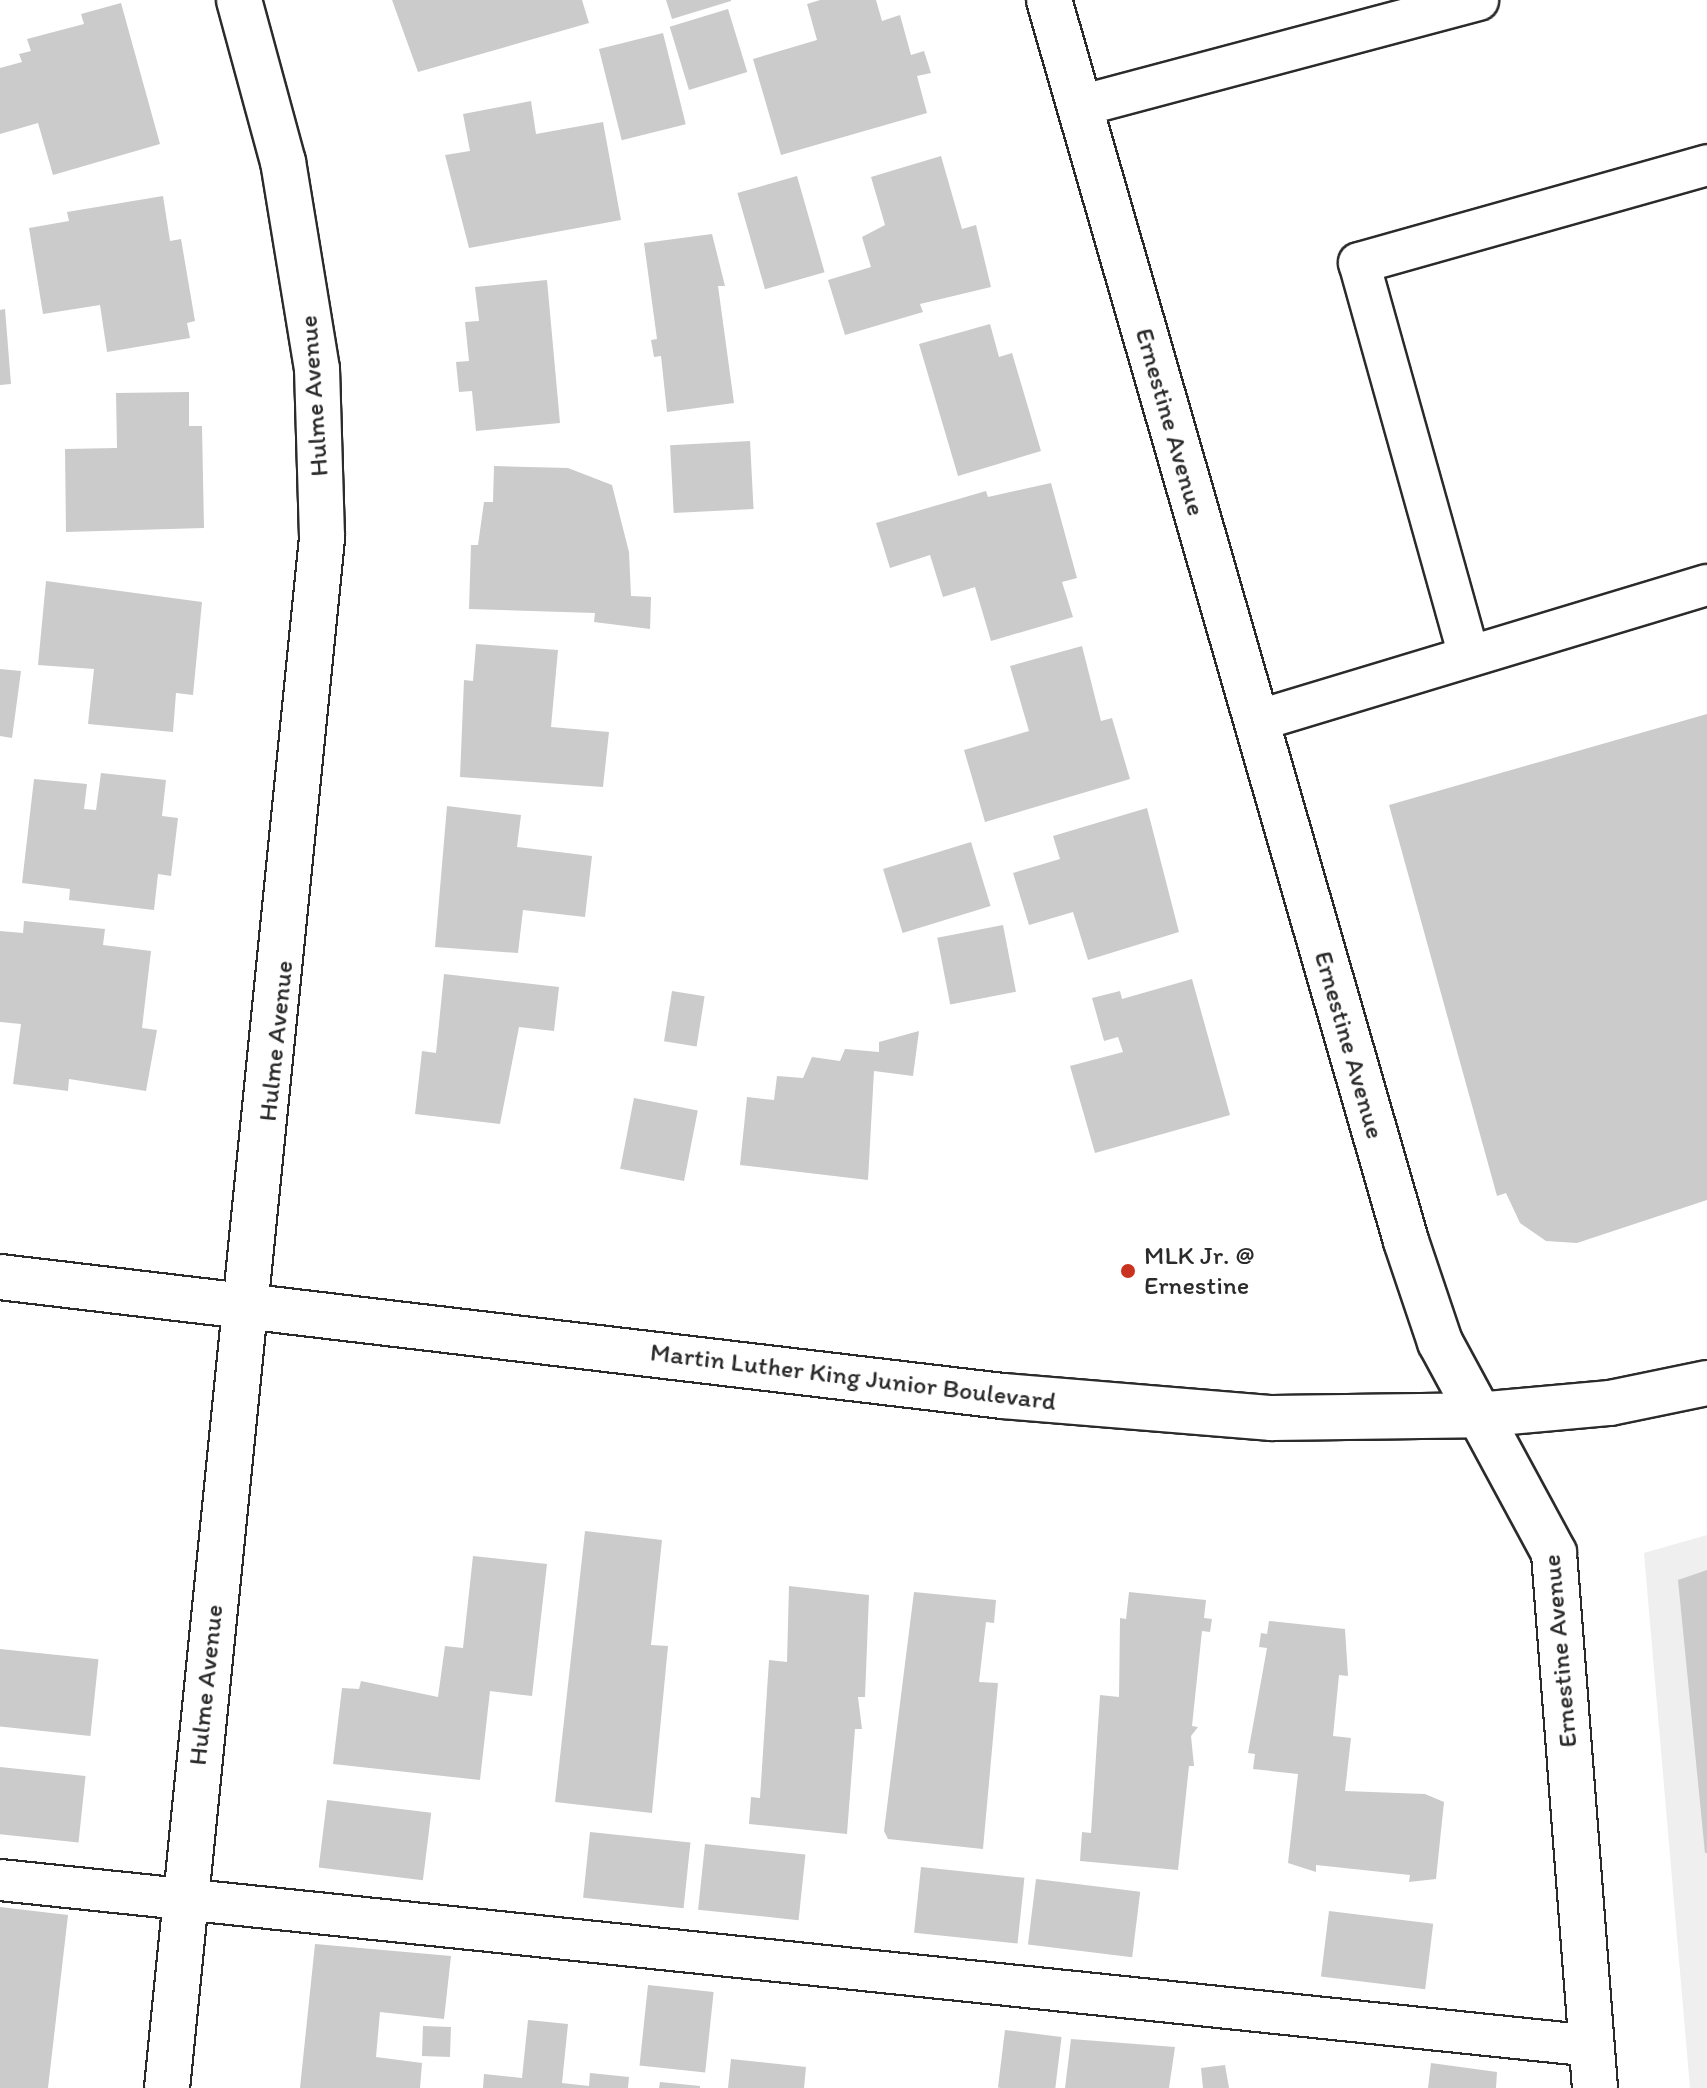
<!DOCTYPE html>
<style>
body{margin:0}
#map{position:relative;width:1707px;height:2088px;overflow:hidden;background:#fff;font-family:Itim,sans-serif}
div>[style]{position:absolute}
.built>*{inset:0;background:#efefef}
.building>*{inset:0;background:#cbcbcb;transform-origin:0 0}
.roads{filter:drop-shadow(2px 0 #2b2b2b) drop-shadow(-2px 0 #2b2b2b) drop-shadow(0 2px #2b2b2b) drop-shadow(0 -2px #2b2b2b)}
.lane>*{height:40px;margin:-20px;padding:0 20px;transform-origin:20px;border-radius:20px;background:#fff}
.street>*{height:44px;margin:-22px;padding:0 22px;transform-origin:22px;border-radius:22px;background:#fff}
.secondary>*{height:44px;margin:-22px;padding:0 22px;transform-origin:22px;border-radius:22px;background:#fff}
.dots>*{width:22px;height:22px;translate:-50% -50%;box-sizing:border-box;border:4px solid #fff;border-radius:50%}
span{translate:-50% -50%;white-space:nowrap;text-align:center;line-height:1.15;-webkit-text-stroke:6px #fff;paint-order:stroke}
.street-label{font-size:26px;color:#2b2b2b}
.poi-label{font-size:26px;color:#2b2b2b}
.left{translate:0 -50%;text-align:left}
</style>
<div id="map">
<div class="built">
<i style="clip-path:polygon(1707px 1535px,1707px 2088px,1690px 2088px,1644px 1553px)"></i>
</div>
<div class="building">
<i style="clip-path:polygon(392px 0,582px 0,589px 23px,418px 72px)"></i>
<i style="clip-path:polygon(666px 0,731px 0,731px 1px,672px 19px)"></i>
<i style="clip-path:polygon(820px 0,876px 0,882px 21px,900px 15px,911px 55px,924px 51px,931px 73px,917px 76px,927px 113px,781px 155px,753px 59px,817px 40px,807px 4px)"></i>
<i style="clip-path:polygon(121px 3px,160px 144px,53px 175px,38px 123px,0 134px,0 68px,22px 62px,19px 54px,31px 51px,27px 39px,84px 24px,81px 14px)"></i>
<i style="left:728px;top:9px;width:66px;height:61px;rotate:73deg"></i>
<i style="left:663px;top:33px;width:94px;height:66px;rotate:76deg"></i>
<i style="clip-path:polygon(531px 101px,536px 134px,603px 122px,621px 220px,469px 248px,445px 155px,470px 151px,463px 114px)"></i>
<i style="clip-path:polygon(941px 156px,962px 229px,976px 225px,991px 287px,920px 304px,923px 312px,845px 335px,828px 280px,871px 267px,862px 237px,885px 225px,871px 177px)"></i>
<i style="left:797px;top:176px;width:100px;height:62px;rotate:74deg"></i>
<i style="clip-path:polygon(163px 196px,170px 241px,181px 239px,195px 321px,187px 323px,190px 338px,107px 352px,100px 305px,43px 314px,29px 228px,69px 221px,67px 212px)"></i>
<i style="clip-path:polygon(712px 234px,725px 286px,718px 286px,734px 403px,667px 412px,661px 356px,654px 357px,651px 340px,657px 339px,644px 243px)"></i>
<i style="clip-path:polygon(547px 280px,560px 423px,476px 431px,472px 391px,459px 392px,456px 362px,469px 361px,465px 322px,479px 321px,475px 287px)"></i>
<i style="clip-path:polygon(5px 309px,11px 384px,0 385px,0 310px)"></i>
<i style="clip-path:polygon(990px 324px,999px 357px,1012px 353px,1041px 451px,958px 476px,919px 344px)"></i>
<i style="clip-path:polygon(189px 392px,189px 426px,202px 426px,204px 528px,66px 532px,65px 449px,117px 448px,116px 393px)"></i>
<i style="left:750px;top:441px;width:68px;height:80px;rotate:87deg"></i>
<i style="clip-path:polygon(494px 466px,568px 468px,612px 485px,629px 552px,631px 596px,651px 597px,650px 629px,594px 622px,595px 613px,469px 609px,471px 545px,478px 545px,484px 502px,493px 502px)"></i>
<i style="clip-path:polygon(1051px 483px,1077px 578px,1062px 582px,1073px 617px,991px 641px,975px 587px,943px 597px,930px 555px,890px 568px,876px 523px,986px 491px,988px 497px)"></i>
<i style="clip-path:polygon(46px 581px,202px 602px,193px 695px,176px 693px,173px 732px,88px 724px,94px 669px,38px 665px)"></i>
<i style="clip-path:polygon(476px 644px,558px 650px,551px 727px,609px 732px,603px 787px,460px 777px,464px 680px,473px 681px)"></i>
<i style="clip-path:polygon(1082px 646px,1101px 721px,1112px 718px,1130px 779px,985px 822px,964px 750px,1029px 731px,1010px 666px)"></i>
<i style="clip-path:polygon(0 669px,21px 671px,12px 738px,0 736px)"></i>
<i style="clip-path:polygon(1707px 714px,1707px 1200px,1577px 1243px,1546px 1241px,1520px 1223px,1506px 1193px,1497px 1196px,1389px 805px)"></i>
<i style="clip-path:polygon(101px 773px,166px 780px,162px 816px,178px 818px,171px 876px,158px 874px,154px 910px,69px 900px,70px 889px,22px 883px,34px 779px,87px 784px,84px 809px,96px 810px)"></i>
<i style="clip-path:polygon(447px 806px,521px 815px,517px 847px,592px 856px,585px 917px,523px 910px,518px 953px,435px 947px)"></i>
<i style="clip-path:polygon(1147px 808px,1179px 932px,1088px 960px,1073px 912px,1029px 925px,1013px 873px,1060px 859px,1053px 836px)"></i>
<i style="left:971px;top:842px;width:67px;height:92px;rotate:73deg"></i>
<i style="clip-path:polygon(24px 921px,105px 929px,103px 945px,151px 951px,142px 1028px,157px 1030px,146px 1091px,69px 1079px,68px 1091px,13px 1084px,21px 1024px,0 1022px,0 931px,23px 933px)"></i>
<i style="left:1003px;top:925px;width:68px;height:67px;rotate:79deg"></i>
<i style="clip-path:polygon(444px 974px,559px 987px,554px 1031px,519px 1027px,500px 1124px,415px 1114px,422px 1051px,436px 1053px)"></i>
<i style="clip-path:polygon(1192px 979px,1230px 1115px,1095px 1153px,1070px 1066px,1123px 1052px,1118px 1037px,1104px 1041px,1092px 998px,1120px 991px,1122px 999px)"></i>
<i style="left:672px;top:991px;width:33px;height:51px;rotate:9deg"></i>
<i style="clip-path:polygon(919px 1031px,913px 1076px,874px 1071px,868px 1180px,740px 1165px,747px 1097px,774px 1100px,777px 1076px,803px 1078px,812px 1057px,840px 1061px,845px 1049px,879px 1052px,879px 1042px)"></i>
<i style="left:634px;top:1098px;width:65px;height:72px;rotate:11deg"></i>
<i style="clip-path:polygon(585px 1531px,662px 1540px,651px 1645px,668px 1646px,652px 1813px,555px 1802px)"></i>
<i style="clip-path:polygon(473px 1556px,547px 1564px,532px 1696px,490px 1691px,480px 1780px,333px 1764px,342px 1688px,359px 1689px,361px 1681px,438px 1697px,445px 1646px,463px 1648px)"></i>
<i style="clip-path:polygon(1707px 1570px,1707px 1853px,1705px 1853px,1678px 1580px)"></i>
<i style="clip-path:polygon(789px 1586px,869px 1595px,865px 1697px,858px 1697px,862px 1729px,855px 1729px,847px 1834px,749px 1824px,751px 1797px,760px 1798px,769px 1660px,787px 1662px)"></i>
<i style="clip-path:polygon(914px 1592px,996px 1600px,994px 1623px,986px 1622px,979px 1682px,998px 1683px,983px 1849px,888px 1839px,884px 1831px)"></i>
<i style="clip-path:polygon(1129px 1592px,1206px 1600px,1204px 1618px,1212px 1619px,1210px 1632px,1202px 1631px,1192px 1726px,1198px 1727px,1191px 1736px,1194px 1766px,1189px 1766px,1178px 1870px,1080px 1861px,1082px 1832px,1091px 1833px,1100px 1695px,1119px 1697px,1120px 1618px,1126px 1619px)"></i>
<i style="clip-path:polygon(1269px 1621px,1345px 1629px,1348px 1676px,1339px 1675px,1333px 1736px,1351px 1738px,1345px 1791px,1425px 1794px,1444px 1802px,1436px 1879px,1409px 1882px,1410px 1875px,1316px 1865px,1316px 1872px,1288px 1863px,1298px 1774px,1253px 1769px,1255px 1754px,1248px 1753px,1267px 1648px,1259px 1647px,1261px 1633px,1267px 1634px)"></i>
<i style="left:0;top:1649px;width:99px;height:77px;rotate:6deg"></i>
<i style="left:0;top:1767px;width:86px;height:67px;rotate:6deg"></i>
<i style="left:327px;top:1800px;width:105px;height:68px;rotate:7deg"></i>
<i style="left:590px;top:1832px;width:101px;height:66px;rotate:6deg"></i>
<i style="left:705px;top:1844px;width:101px;height:66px;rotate:6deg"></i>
<i style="left:921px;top:1867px;width:104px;height:66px;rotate:6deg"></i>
<i style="left:1036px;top:1879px;width:105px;height:66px;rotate:7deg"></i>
<i style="clip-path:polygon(0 1907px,68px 1915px,48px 2088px,0 2088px)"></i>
<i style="left:1329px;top:1911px;width:105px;height:66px;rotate:7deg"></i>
<i style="clip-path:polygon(315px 1944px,451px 1956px,444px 2019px,380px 2012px,376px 2057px,422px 2063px,420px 2088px,300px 2088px)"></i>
<i style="left:648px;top:1985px;width:66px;height:81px;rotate:6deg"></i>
<i style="clip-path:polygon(528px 2020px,568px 2024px,562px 2083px,589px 2086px,590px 2073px,629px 2077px,628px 2088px,483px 2088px,484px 2074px,522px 2078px)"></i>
<i style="left:423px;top:2026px;width:28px;height:30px;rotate:2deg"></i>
<i style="left:1005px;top:2030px;width:57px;height:58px;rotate:7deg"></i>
<i style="clip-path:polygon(1071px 2039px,1175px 2047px,1169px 2088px,1065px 2088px)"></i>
<i style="clip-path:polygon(731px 2059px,806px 2067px,804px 2088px,728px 2088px)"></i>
<i style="clip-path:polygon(1431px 2063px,1497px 2072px,1496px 2088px,1428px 2088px)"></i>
<i style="clip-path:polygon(1225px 2065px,1229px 2088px,1203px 2088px,1201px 2068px)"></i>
<i style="clip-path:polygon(660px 2082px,700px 2086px,700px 2088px,659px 2088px)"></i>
</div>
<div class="roads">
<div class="lane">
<i style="left:1080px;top:106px;width:412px;rotate:-14.9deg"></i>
<i style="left:1469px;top:656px;width:408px;rotate:-105.6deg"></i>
<i style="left:1359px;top:263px;width:362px;rotate:-15.7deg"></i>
<i style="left:1256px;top:721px;width:471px;rotate:-16.8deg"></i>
<i style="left:0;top:1880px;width:1601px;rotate:5.95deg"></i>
</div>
<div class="street">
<i style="left:1049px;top:0;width:1291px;rotate:73.95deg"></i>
<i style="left:1406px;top:1241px;width:107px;rotate:71.4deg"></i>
<i style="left:1440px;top:1342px;width:240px;rotate:61.6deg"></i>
<i style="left:1554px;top:1553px;width:537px;rotate:85.62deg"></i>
<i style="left:167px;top:2088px;width:1559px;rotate:-84.29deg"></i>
<i style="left:322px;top:537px;width:168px;rotate:-91.7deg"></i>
<i style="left:317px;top:369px;width:210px;rotate:-99.3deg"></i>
<i style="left:283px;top:162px;width:168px;rotate:-105.2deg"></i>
</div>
<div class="secondary">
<i style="left:0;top:1277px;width:1010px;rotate:6.77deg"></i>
<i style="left:1003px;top:1396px;width:270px;rotate:4.7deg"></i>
<i style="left:1272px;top:1418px;width:205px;rotate:-0.8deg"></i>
<i style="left:1477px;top:1415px;width:134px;rotate:-5.2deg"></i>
<i style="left:1610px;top:1403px;width:99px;rotate:-11.7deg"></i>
</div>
</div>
<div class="dots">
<i style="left:1128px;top:1271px;background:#c8321e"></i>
</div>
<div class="street-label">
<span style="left:314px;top:396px;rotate:-94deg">Hulme Avenue</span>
<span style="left:1170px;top:422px;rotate:74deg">Ernestine Avenue</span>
<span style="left:276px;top:1041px;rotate:-84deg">Hulme Avenue</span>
<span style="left:1349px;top:1045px;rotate:74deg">Ernestine Avenue</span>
<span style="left:853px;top:1377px;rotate:7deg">Martin Luther King Junior Boulevard</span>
<span style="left:1560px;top:1651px;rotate:-95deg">Ernestine Avenue</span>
<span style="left:206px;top:1685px;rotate:-84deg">Hulme Avenue</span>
</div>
<div class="poi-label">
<span class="left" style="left:1144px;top:1271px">MLK Jr. @<br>Ernestine</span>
</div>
</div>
